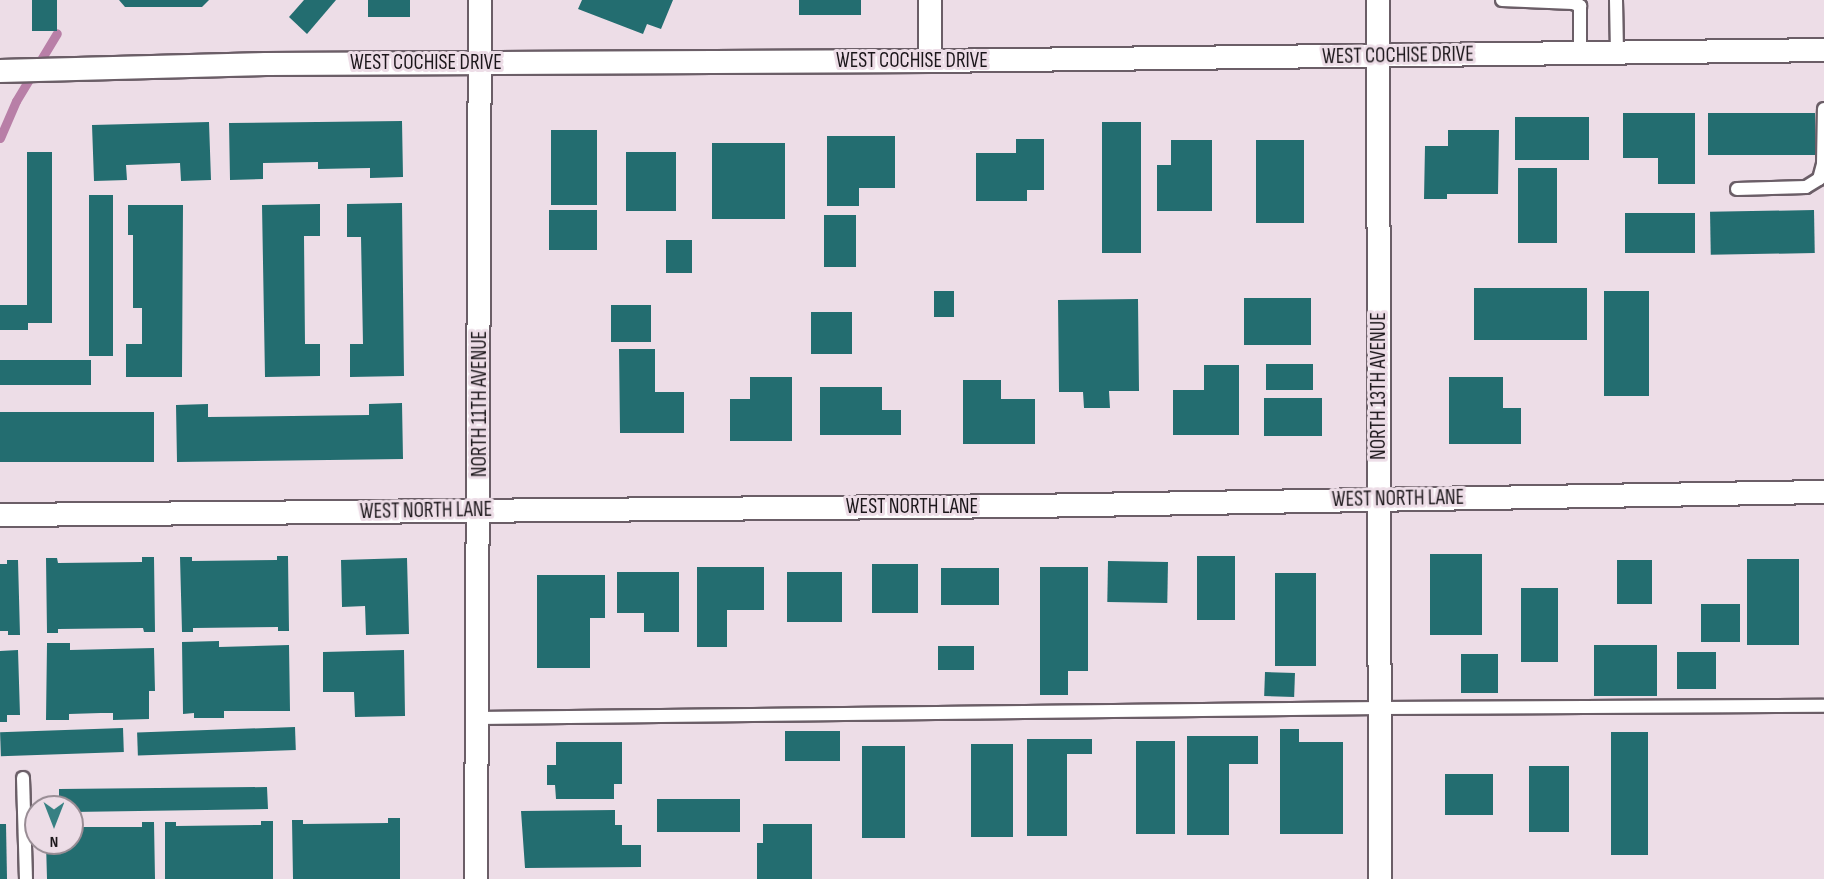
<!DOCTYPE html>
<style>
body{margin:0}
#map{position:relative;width:1824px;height:879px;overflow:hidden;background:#eddde7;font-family:"Sofia Sans Condensed",sans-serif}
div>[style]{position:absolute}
.stream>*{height:9px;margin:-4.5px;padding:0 4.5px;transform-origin:4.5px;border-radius:4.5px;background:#b87fa7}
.building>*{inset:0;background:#236d70;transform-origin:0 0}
.roads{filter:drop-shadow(2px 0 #6b5e67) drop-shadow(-2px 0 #6b5e67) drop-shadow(0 2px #6b5e67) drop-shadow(0 -2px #6b5e67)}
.service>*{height:12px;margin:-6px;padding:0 6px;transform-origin:6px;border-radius:6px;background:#fff}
.minor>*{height:22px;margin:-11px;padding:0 11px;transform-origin:11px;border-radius:11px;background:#fff}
span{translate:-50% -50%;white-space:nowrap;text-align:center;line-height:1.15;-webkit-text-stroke:6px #eddde7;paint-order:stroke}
.street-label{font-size:21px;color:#1b161a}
.north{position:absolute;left:24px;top:795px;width:60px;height:60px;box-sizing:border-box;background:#eddde7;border:2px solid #998d95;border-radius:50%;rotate:180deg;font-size:16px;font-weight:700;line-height:24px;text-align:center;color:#1b161a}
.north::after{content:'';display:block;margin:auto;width:21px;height:27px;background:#378083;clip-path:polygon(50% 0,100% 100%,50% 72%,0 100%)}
</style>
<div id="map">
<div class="stream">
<i style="left:0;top:138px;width:40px;rotate:-66.6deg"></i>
<i style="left:16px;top:101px;width:79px;rotate:-58.9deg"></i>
</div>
<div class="building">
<i style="left:32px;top:0;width:25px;height:31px"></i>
<i style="clip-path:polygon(119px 0,209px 0,202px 7px,125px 7px)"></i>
<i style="clip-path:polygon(304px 0,336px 0,307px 34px,289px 17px)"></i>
<i style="left:368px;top:0;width:42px;height:17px"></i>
<i style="clip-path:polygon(582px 0,673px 0,661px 29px,647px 24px,643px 34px,578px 9px)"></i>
<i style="left:799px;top:0;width:62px;height:15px"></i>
<i style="clip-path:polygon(1623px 113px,1695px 113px,1695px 184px,1658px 184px,1658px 158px,1623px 158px)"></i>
<i style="left:1708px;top:113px;width:107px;height:42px"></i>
<i style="left:1515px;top:117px;width:74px;height:43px"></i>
<i style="clip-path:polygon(402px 121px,403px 177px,370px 178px,370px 168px,318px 169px,318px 162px,263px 163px,263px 179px,230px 180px,229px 123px)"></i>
<i style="clip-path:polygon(209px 122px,211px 180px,181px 181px,180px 163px,126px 165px,127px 180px,94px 181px,92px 125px)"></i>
<i style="left:1102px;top:122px;width:39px;height:131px"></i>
<i style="left:551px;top:130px;width:46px;height:75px"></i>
<i style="clip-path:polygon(1448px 130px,1499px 130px,1498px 194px,1447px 194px,1447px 199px,1424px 199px,1425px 146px,1448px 146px)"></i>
<i style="clip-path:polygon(827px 136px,895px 136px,895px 188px,859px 188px,859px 206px,827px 206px)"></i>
<i style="clip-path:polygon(1016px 139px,1044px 139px,1044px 190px,1027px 190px,1027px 201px,976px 201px,976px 153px,1016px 153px)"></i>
<i style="clip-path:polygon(1171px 140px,1212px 140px,1212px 211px,1157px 211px,1157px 165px,1171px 165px)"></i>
<i style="left:1256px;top:140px;width:48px;height:83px"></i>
<i style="left:712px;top:143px;width:73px;height:76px"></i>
<i style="left:27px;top:152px;width:25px;height:171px"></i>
<i style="left:626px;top:152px;width:50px;height:59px"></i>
<i style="left:1518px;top:168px;width:39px;height:75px"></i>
<i style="left:113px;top:195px;width:161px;height:24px;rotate:90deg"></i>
<i style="clip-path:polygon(402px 203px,404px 376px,350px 377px,350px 344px,363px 344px,361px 237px,347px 237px,347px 204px)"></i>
<i style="clip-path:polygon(320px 204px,320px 236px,304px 236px,305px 344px,320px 344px,320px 376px,265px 377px,262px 205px)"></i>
<i style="clip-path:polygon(128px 205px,183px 205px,182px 377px,126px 377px,126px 344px,142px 344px,142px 308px,133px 308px,133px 235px,128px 235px)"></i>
<i style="left:549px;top:210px;width:48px;height:40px"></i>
<i style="left:1814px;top:210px;width:43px;height:104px;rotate:89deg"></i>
<i style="left:1625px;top:213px;width:70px;height:40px"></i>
<i style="left:824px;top:215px;width:32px;height:52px"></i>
<i style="left:666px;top:240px;width:26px;height:33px"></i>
<i style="left:1474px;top:288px;width:113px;height:52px"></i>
<i style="left:934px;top:291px;width:20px;height:26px"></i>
<i style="left:1604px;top:291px;width:45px;height:105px"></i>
<i style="left:1244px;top:298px;width:67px;height:47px"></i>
<i style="clip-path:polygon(1138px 299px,1139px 391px,1109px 391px,1110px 408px,1084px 408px,1083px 392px,1059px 392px,1058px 300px)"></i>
<i style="left:0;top:305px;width:28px;height:25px"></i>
<i style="left:611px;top:305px;width:40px;height:37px"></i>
<i style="left:811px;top:312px;width:41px;height:42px"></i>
<i style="clip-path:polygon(619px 349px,655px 349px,655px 392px,684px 392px,684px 433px,620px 433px)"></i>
<i style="left:91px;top:360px;width:25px;height:91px;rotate:90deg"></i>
<i style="left:1266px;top:364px;width:47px;height:26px"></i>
<i style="clip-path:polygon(1204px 365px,1239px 365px,1239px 435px,1173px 435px,1173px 390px,1204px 390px)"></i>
<i style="clip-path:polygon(750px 377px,792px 377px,792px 441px,730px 441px,730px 399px,750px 399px)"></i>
<i style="clip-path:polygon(1449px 377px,1503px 377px,1503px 408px,1521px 408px,1521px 444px,1449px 444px)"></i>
<i style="clip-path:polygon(963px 380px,1001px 380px,1001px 399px,1035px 399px,1035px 444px,963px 444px)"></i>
<i style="clip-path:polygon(820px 387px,882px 387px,882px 410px,901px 410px,901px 435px,820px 435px)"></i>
<i style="left:1264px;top:398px;width:58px;height:38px"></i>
<i style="clip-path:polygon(402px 403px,403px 459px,177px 462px,176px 405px,208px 404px,208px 417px,369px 415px,369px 404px)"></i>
<i style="left:154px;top:412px;width:50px;height:154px;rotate:90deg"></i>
<i style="left:1430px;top:554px;width:52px;height:81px"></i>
<i style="clip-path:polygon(277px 556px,288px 556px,289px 631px,278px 631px,278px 627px,193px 628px,193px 632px,182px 632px,180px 557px,192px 557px,192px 561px,277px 560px)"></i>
<i style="left:1197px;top:556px;width:38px;height:64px"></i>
<i style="clip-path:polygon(142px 557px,154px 557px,155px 632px,144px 632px,143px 628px,58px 629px,58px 633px,47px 633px,46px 558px,57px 558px,58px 563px,142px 562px)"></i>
<i style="clip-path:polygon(407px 558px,409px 634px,366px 635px,365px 606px,342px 607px,341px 560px)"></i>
<i style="left:1747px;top:559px;width:52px;height:86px"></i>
<i style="clip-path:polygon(7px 560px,18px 560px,20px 635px,8px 635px,8px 631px,0 631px,0 564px,7px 564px)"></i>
<i style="left:1617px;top:560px;width:35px;height:44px"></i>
<i style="left:1108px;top:561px;width:60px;height:41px;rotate:1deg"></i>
<i style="left:872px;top:564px;width:46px;height:49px"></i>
<i style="clip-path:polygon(697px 567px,764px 567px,764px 610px,727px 610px,727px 647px,697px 647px)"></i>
<i style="clip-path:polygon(1040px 567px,1088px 567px,1088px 671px,1068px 671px,1068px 695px,1040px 695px)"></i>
<i style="left:941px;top:568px;width:58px;height:37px"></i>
<i style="clip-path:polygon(617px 572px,679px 572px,679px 632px,644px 632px,644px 613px,617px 613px)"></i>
<i style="left:787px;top:572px;width:55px;height:50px"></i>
<i style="left:1275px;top:573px;width:41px;height:93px"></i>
<i style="clip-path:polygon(537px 575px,605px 575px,605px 618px,590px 618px,590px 668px,537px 668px)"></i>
<i style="left:1521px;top:588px;width:37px;height:74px"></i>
<i style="left:1701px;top:604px;width:39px;height:38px"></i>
<i style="clip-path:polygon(219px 641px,219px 647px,289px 645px,290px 711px,224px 711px,224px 718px,194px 718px,194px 713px,183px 714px,182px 642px)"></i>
<i style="clip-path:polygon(47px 643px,70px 643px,70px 650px,154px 648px,155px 691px,149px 691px,149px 719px,113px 720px,113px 713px,101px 713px,69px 714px,69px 720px,46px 720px)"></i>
<i style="left:1594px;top:645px;width:63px;height:51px"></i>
<i style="left:938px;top:646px;width:36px;height:24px"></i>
<i style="clip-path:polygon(18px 650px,20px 715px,7px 715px,7px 722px,0 722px,0 651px)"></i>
<i style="clip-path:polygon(404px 650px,405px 716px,355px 717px,354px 692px,323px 692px,323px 652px)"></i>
<i style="left:1677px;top:652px;width:39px;height:37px"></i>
<i style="left:1461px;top:654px;width:37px;height:39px"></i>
<i style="left:1265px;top:672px;width:30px;height:24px;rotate:2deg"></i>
<i style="left:295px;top:727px;width:23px;height:158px;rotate:88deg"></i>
<i style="left:123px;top:728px;width:24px;height:123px;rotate:88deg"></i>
<i style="clip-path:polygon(1280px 729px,1299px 729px,1299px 742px,1343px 742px,1343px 834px,1280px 834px)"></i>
<i style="left:840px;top:731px;width:30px;height:55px;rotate:90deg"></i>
<i style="left:1611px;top:732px;width:37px;height:123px"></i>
<i style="clip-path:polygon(1187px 736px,1258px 736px,1258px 764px,1229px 764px,1229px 835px,1187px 835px)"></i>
<i style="clip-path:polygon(1027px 739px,1092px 739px,1092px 754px,1067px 754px,1067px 836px,1027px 836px)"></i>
<i style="left:1136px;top:741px;width:39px;height:93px"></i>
<i style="clip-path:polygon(556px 742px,622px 742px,622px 784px,614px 784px,614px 799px,556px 799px,555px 785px,547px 785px,547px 765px,556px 765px)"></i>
<i style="left:971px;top:744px;width:42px;height:93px"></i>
<i style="left:862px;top:746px;width:43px;height:92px"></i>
<i style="left:1529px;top:766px;width:40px;height:66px"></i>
<i style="left:1445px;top:774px;width:48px;height:41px"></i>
<i style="clip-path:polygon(267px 787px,268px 809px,72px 812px,72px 807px,59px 807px,59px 789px)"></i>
<i style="left:657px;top:799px;width:83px;height:33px"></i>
<i style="clip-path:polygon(615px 810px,615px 825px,622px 825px,622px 845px,641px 845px,641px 867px,525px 868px,521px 811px)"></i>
<i style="clip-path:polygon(388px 818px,400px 818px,400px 879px,293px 879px,292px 820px,303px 820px,303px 824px,388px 823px)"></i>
<i style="clip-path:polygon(261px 821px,273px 821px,273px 879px,165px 879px,165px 822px,176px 822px,176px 826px,261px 825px)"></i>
<i style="clip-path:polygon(142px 822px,154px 822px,155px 879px,47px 879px,46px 843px,72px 843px,72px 827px,142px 827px)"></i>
<i style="clip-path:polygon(0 824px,6px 824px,7px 879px,0 879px)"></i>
<i style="clip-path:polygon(763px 824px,812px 824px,812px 879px,757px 879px,757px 843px,763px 843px)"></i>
</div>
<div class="roads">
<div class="service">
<i style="left:1502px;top:0;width:71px;rotate:2.4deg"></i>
<i style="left:1573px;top:3px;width:8px;rotate:23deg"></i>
<i style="left:1580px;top:6px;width:48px;rotate:90deg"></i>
<i style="left:1616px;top:0;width:53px;rotate:88.9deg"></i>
<i style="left:1737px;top:189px;width:69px;rotate:-1.7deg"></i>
<i style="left:1806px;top:187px;width:15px;rotate:-32deg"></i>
<i style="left:1819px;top:179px;width:16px;rotate:-75deg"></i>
<i style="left:1823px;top:164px;width:55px;rotate:-89deg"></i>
<i style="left:477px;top:718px;width:903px;rotate:-0.63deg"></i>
<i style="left:1380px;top:708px;width:444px;rotate:-0.3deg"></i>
<i style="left:23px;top:778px;width:101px;rotate:88.3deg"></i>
</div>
<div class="minor">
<i style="left:930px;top:0;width:61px;rotate:90deg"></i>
<i style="left:1378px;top:0;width:879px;rotate:89.87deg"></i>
<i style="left:0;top:71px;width:266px;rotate:-1.5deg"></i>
<i style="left:266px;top:64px;width:664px;rotate:-0.26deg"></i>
<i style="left:930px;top:61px;width:894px;rotate:-0.7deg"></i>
<i style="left:0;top:515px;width:1029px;rotate:-0.5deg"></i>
<i style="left:1029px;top:506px;width:795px;rotate:-1.01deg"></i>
<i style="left:476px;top:879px;width:879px;rotate:-89.74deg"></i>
</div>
</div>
<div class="street-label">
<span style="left:1398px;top:56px;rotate:-1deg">WEST COCHISE DRIVE</span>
<span style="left:912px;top:61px">WEST COCHISE DRIVE</span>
<span style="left:426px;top:63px">WEST COCHISE DRIVE</span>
<span style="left:1379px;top:386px;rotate:-90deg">NORTH 13TH AVENUE</span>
<span style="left:480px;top:404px;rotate:-90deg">NORTH 11TH AVENUE</span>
<span style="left:1398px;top:499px;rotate:-1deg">WEST NORTH LANE</span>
<span style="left:912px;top:507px">WEST NORTH LANE</span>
<span style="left:426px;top:511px;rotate:-1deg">WEST NORTH LANE</span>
</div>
<div class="north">N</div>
</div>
